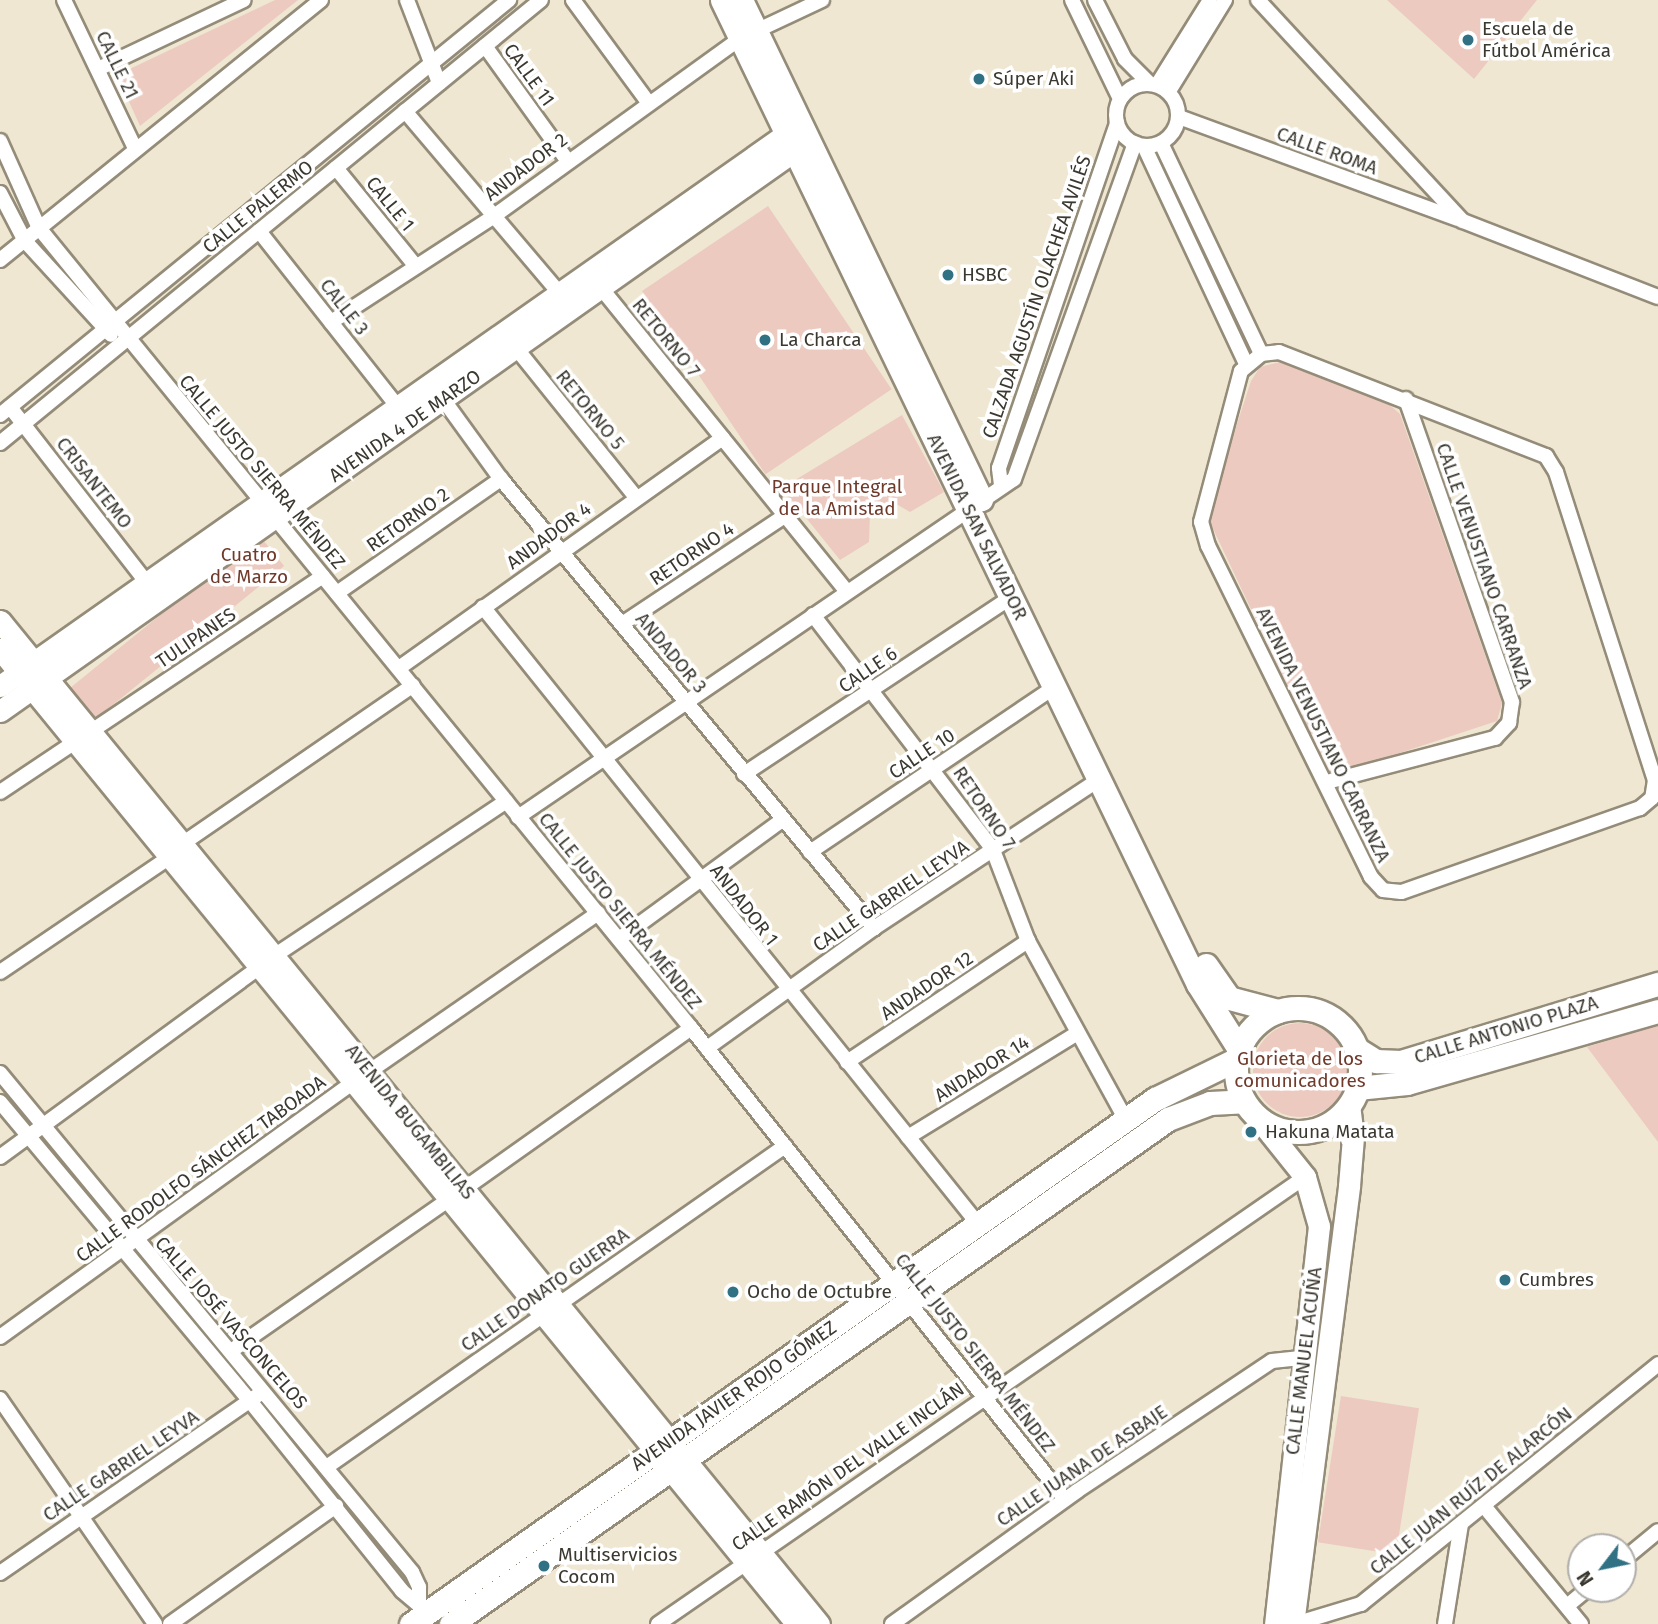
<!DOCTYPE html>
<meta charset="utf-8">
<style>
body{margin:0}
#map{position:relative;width:1658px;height:1624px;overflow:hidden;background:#efe7d2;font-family:"Fira Sans",sans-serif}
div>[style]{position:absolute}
.green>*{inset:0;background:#eccac0;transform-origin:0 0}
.round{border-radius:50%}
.roads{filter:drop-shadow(2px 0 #948c79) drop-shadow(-2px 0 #948c79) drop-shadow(0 2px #948c79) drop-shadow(0 -2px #948c79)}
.minor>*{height:14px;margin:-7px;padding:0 7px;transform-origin:7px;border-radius:7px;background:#fff}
.minor>.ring{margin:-7px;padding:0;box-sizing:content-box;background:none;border:14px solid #fff;border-radius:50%}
.secondary>*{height:21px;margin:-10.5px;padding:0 10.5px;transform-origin:10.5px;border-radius:10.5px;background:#fff}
.primary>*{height:23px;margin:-11.5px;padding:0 11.5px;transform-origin:11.5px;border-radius:11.5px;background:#fff}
.primary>.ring{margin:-11.5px;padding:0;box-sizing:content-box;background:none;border:23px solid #fff;border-radius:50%}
.dots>*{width:19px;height:19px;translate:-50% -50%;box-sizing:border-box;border:4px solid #fff;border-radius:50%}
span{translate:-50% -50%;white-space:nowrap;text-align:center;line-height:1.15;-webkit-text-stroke:7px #fff;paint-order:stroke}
.poi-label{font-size:19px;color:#3b3830}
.left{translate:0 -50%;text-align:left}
.street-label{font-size:19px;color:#3b3830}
.park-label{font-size:19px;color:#703a2b}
.north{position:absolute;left:1567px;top:1533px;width:70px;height:70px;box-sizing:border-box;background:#fff;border:2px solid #b1afac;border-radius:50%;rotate:238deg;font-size:19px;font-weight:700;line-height:28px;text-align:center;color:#3b3830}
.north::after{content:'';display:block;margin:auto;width:24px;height:32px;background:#307284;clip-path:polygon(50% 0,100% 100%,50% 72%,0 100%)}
</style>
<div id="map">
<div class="green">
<i style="clip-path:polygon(275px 0,298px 0,140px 126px,117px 75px)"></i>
<i style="clip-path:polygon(1387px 0,1537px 0,1474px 79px)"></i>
<i style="left:768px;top:206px;width:221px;height:152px;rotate:56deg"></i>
<i style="clip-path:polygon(1280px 362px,1385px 401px,1400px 414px,1502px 703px,1497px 721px,1330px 776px,1207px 516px,1251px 381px,1260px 367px)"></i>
<i style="clip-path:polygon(902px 415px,944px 492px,910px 512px,891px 501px,870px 514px,869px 542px,840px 560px,782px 488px)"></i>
<i style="left:259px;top:535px;width:40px;height:246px;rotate:51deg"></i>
<i class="round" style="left:1253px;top:1023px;width:94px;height:94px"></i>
<i style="clip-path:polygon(1658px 1025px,1658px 1142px,1587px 1047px)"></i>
<i style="left:1341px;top:1396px;width:79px;height:148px;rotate:9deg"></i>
</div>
<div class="roads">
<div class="minor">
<i style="left:64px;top:0;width:164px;rotate:64.4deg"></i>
<i style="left:407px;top:0;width:89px;rotate:68.9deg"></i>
<i style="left:573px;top:0;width:127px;rotate:53.7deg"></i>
<i style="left:1072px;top:0;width:110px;rotate:64.1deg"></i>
<i style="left:1095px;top:0;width:66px;rotate:63deg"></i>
<i style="left:1125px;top:59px;width:34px;rotate:45deg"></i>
<i style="left:1258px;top:0;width:301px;rotate:47.2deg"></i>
<i style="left:1463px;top:221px;width:209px;rotate:21.3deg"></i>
<i style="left:756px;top:31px;width:73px;rotate:-25.2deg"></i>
<i style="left:485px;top:46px;width:140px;rotate:54.3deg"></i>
<i style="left:98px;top:69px;width:161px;rotate:-25.3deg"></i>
<i class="ring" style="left:1116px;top:84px;width:48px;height:48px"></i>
<i style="left:1157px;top:85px;width:100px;rotate:-58.1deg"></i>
<i style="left:1169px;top:91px;width:107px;rotate:-58.4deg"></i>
<i style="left:405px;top:111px;width:240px;rotate:49.7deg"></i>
<i style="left:1179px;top:117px;width:297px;rotate:20.1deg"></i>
<i style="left:0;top:141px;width:95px;rotate:65.9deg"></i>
<i style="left:39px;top:228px;width:1032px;rotate:50.82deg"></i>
<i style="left:691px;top:1028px;width:601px;rotate:51.55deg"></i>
<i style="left:1161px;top:143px;width:233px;rotate:64.6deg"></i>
<i style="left:1144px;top:146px;width:241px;rotate:64.9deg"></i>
<i style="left:336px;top:168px;width:124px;rotate:50.9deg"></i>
<i style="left:0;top:193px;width:54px;rotate:62.5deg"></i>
<i style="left:25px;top:241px;width:127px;rotate:47.5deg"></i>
<i style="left:259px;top:231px;width:224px;rotate:51.7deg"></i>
<i style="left:0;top:260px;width:413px;rotate:-39deg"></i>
<i style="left:597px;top:283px;width:395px;rotate:51deg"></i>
<i style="left:331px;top:322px;width:194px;rotate:-33deg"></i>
<i style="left:494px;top:216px;width:304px;rotate:-35.8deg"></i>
<i style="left:516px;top:348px;width:190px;rotate:51.2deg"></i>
<i style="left:1279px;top:352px;width:287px;rotate:21.3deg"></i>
<i style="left:1546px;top:456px;width:19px;rotate:58deg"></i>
<i style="left:1556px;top:472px;width:324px;rotate:72.2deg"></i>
<i style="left:1655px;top:780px;width:18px;rotate:99deg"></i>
<i style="left:1652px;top:798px;width:16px;rotate:140deg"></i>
<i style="left:1640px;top:808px;width:253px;rotate:160.6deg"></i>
<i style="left:1401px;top:892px;width:18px;rotate:-174deg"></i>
<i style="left:1383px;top:890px;width:18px;rotate:-133deg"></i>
<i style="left:1371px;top:877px;width:369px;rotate:-116.2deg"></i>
<i style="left:1208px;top:546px;width:25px;rotate:-106deg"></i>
<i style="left:1201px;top:522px;width:156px;rotate:-75.2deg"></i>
<i style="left:1241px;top:371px;width:26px;rotate:-40deg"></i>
<i style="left:1261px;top:354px;width:18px;rotate:-6deg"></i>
<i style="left:443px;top:399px;width:99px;rotate:54.1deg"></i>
<i style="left:501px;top:479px;width:584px;rotate:50.28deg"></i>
<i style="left:10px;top:407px;width:223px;rotate:52.1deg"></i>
<i style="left:0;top:415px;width:657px;rotate:-39.19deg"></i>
<i style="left:0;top:443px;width:699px;rotate:-39.31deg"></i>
<i style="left:1001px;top:485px;width:17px;rotate:-97deg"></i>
<i style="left:999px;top:468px;width:365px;rotate:-71.1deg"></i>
<i style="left:337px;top:593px;width:200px;rotate:-34.8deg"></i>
<i style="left:483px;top:607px;width:791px;rotate:51.26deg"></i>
<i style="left:813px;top:615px;width:296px;rotate:52.5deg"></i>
<i style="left:993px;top:850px;width:97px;rotate:69deg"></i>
<i style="left:1028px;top:941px;width:204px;rotate:61.3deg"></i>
<i style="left:622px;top:624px;width:193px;rotate:-33.6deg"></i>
<i style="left:399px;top:668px;width:397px;rotate:-35.4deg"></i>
<i style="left:90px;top:732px;width:280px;rotate:-33.8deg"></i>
<i style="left:744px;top:774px;width:320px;rotate:-33.5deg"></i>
<i style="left:1327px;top:782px;width:174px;rotate:-14.7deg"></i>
<i style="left:1495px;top:738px;width:21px;rotate:-47deg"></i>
<i style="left:1509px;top:723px;width:21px;rotate:-82deg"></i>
<i style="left:1512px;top:702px;width:321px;rotate:-109.3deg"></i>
<i style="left:0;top:792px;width:90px;rotate:-33.7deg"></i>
<i style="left:518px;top:817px;width:600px;rotate:-34.27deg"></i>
<i style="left:1014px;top:479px;width:357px;rotate:-70.2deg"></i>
<i style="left:182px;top:844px;width:280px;rotate:-34.5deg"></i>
<i style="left:810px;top:852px;width:295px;rotate:-34deg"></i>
<i style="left:619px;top:939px;width:202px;rotate:-36.1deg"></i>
<i style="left:274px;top:956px;width:279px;rotate:-33.7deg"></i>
<i style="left:0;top:972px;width:205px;rotate:-34.1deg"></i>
<i style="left:707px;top:1048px;width:206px;rotate:-35.7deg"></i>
<i style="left:874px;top:928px;width:271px;rotate:-33.4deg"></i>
<i style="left:847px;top:1062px;width:218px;rotate:-33.8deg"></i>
<i style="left:0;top:1073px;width:647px;rotate:50.46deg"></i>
<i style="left:412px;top:1572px;width:17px;rotate:65deg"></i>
<i style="left:419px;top:1587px;width:16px;rotate:90deg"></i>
<i style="left:0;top:1102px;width:390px;rotate:50.1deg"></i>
<i style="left:250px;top:1401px;width:243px;rotate:51.3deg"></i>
<i style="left:402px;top:1591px;width:26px;rotate:40deg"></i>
<i style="left:908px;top:1137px;width:197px;rotate:-31.5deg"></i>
<i style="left:0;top:1157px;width:322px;rotate:-36.2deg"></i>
<i style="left:464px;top:1189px;width:278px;rotate:-35.3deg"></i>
<i style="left:0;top:1337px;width:436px;rotate:-35.8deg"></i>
<i style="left:354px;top:1082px;width:297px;rotate:-34.7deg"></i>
<i style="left:231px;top:1351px;width:267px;rotate:-34.8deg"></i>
<i style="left:0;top:1399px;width:273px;rotate:55.4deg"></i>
<i style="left:328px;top:1466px;width:558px;rotate:-35deg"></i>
<i style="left:1484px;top:1506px;width:153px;rotate:50.6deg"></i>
<i style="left:1623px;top:1560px;width:45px;rotate:-39.6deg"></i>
<i style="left:0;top:1573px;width:313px;rotate:-34.6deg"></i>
<i style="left:1567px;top:1606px;width:26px;rotate:-40deg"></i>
<i style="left:170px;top:1624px;width:204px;rotate:-35.4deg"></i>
<i style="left:658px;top:1624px;width:786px;rotate:-34.64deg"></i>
<i style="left:892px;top:1624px;width:228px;rotate:-35.7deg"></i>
<i style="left:1077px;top:1491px;width:234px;rotate:-33.7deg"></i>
<i style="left:1272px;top:1361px;width:31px;rotate:-6deg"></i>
<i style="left:1295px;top:1624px;width:69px;rotate:-16.9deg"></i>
<i style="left:1361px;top:1604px;width:382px;rotate:-38.9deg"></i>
<i style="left:1445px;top:1624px;width:101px;rotate:-80.9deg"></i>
</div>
<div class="secondary">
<i style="left:0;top:621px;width:1295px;rotate:50.77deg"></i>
<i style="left:0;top:649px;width:1259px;rotate:50.74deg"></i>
<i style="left:0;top:686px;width:976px;rotate:-35.07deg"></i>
<i style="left:0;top:711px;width:989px;rotate:-35.2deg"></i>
<i style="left:1257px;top:1117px;width:77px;rotate:51.3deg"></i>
<i style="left:1305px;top:1177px;width:51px;rotate:74.1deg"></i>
<i style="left:1319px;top:1226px;width:400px;rotate:96.3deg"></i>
<i style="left:1293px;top:1624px;width:442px;rotate:-82.7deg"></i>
<i style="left:1349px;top:1186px;width:49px;rotate:-85.3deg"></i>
<i style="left:1353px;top:1137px;width:33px;rotate:-97deg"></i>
</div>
<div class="primary">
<i style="left:722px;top:0;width:1093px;rotate:64.19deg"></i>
<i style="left:1198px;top:984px;width:77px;rotate:57.8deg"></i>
<i style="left:741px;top:0;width:554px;rotate:64.31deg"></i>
<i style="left:1206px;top:965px;width:40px;rotate:55.1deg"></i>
<i style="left:1229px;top:998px;width:51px;rotate:14.9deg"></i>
<i class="ring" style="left:1236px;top:1008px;width:101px;height:101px"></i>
<i style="left:1355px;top:1048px;width:25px;rotate:32deg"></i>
<i style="left:1376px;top:1061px;width:25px;rotate:2deg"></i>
<i style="left:1401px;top:1062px;width:269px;rotate:-16.9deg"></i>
<i style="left:1357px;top:1088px;width:50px;rotate:-5.7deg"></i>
<i style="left:1407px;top:1083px;width:261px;rotate:-16deg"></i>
<i style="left:411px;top:1624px;width:911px;rotate:-35.21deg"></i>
<i style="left:1155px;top:1099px;width:91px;rotate:-26deg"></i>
<i style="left:451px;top:1624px;width:877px;rotate:-35.16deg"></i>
<i style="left:1168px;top:1119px;width:45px;rotate:-20.9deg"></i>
<i style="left:1210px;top:1103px;width:34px;rotate:-3deg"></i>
</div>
</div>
<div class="dots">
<i style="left:1468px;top:40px;background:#307284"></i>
<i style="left:979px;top:79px;background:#307284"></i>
<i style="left:948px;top:275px;background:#307284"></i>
<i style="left:765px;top:340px;background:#307284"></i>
<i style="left:1251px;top:1132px;background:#307284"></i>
<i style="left:1505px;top:1280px;background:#307284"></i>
<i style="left:733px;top:1292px;background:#307284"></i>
<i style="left:544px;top:1566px;background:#307284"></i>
</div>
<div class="poi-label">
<span class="left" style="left:1482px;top:40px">Escuela de<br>Fútbol América</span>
<span class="left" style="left:993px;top:79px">Súper Aki</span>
<span class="left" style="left:962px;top:275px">HSBC</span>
<span class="left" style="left:779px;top:340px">La Charca</span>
<span class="left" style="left:1265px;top:1132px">Hakuna Matata</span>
<span class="left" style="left:1519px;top:1280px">Cumbres</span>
<span class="left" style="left:747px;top:1292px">Ocho de Octubre</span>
<span class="left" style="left:558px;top:1566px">Multiservicios<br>Cocom</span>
</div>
<div class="street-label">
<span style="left:117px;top:65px;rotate:64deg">CALLE 21</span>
<span style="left:529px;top:75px;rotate:54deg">CALLE 11</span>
<span style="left:1327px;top:151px;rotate:20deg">CALLE ROMA</span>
<span style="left:526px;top:167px;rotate:-37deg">ANDADOR 2</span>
<span style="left:390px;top:204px;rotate:51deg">CALLE 1</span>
<span style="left:258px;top:207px;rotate:-39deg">CALLE PALERMO</span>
<span style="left:1037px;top:297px;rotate:-71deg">CALZADA AGUSTÍN OLACHEA AVILÉS</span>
<span style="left:344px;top:307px;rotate:52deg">CALLE 3</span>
<span style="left:666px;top:338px;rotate:51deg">RETORNO 7</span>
<span style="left:590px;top:410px;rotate:51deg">RETORNO 5</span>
<span style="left:405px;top:426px;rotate:-35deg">AVENIDA 4 DE MARZO</span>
<span style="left:262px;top:472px;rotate:50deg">CALLE JUSTO SIERRA MÉNDEZ</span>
<span style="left:94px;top:483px;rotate:52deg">CRISANTEMO</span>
<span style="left:408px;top:520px;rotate:-35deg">RETORNO 2</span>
<span style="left:977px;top:527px;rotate:64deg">AVENIDA SAN SALVADOR</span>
<span style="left:549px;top:536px;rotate:-36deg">ANDADOR 4</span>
<span style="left:692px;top:554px;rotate:-34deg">RETORNO 4</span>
<span style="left:1484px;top:566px;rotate:71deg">CALLE VENUSTIANO CARRANZA</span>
<span style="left:196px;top:638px;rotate:-34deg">TULIPANES</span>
<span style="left:671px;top:653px;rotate:50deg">ANDADOR 3</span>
<span style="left:868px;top:670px;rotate:-34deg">CALLE 6</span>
<span style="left:1323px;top:735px;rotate:64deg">AVENIDA VENUSTIANO CARRANZA</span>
<span style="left:922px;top:754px;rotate:-34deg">CALLE 10</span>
<span style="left:984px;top:808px;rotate:56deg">RETORNO 7</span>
<span style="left:891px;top:896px;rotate:-34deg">CALLE GABRIEL LEYVA</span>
<span style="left:744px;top:905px;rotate:52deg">ANDADOR 1</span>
<span style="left:620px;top:911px;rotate:51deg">CALLE JUSTO SIERRA MÉNDEZ</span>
<span style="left:927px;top:986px;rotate:-34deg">ANDADOR 12</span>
<span style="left:1506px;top:1030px;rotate:-17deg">CALLE ANTONIO PLAZA</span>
<span style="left:982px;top:1069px;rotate:-32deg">ANDADOR 14</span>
<span style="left:410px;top:1122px;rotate:51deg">AVENIDA BUGAMBILIAS</span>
<span style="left:201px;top:1169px;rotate:-36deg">CALLE RODOLFO SÁNCHEZ TABOADA</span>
<span style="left:545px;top:1290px;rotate:-35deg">CALLE DONATO GUERRA</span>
<span style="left:231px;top:1323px;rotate:49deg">CALLE JOSÉ VASCONCELOS</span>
<span style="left:975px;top:1353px;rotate:52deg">CALLE JUSTO SIERRA MÉNDEZ</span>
<span style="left:1304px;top:1361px;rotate:-83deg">CALLE MANUEL ACUÑA</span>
<span style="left:734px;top:1396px;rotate:-35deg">AVENIDA JAVIER ROJO GÓMEZ</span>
<span style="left:121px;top:1466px;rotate:-34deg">CALLE GABRIEL LEYVA</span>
<span style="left:1082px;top:1466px;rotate:-34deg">CALLE JUANA DE ASBAJE</span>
<span style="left:848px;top:1467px;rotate:-35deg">CALLE RAMÓN DEL VALLE INCLÁN</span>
<span style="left:1471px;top:1491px;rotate:-39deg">CALLE JUAN RUÍZ DE ALARCÓN</span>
</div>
<div class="park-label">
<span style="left:837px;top:498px">Parque Integral<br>de la Amistad</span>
<span style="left:249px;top:566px">Cuatro<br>de Marzo</span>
<span style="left:1300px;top:1070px">Glorieta de los<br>comunicadores</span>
</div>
<div class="north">N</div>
</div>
